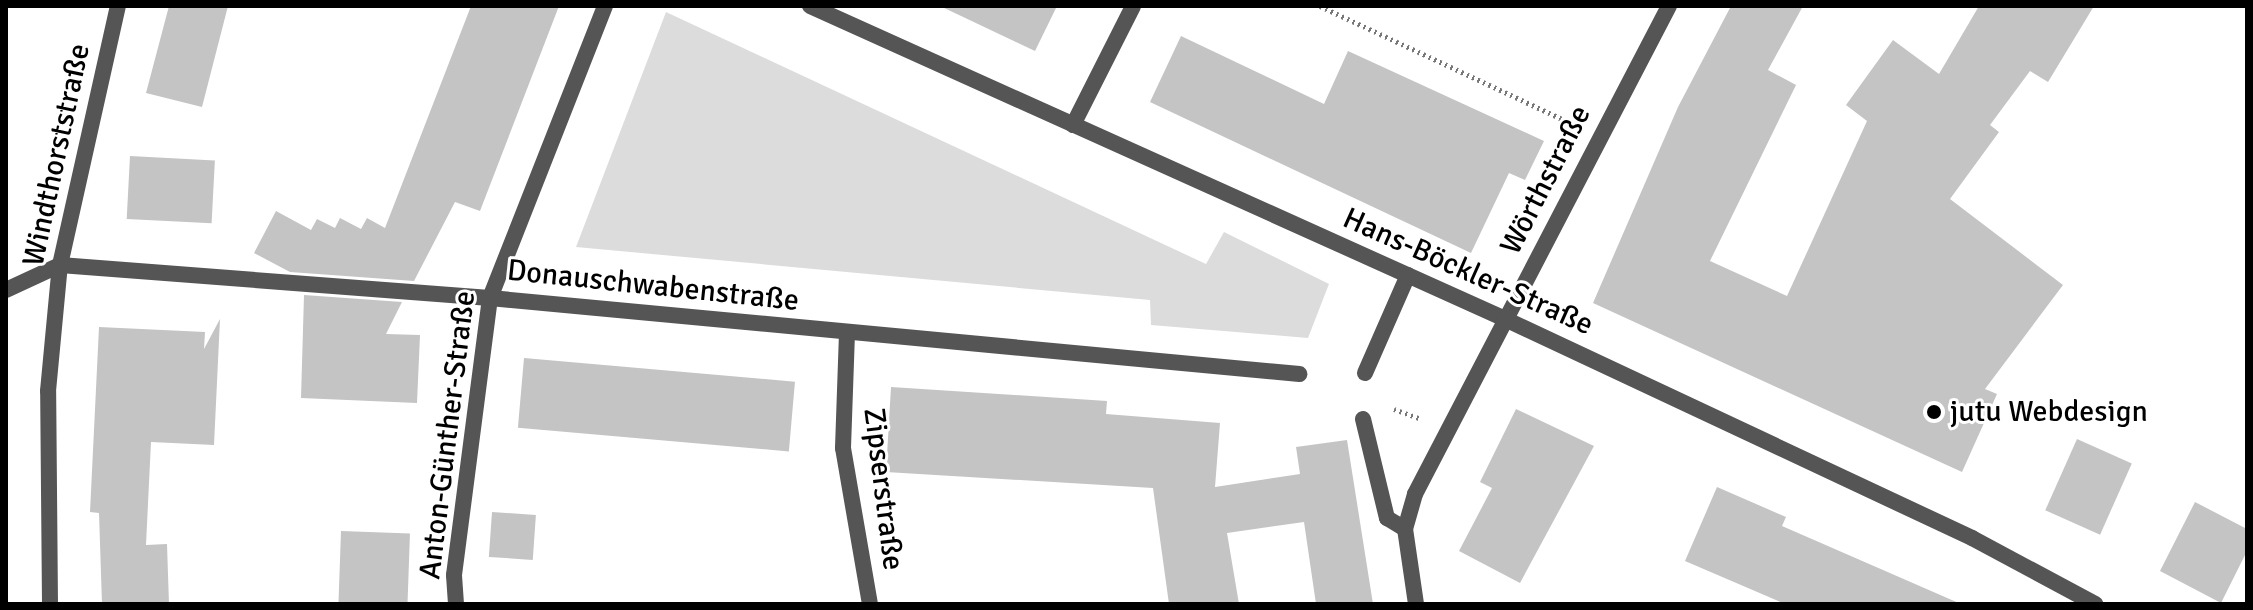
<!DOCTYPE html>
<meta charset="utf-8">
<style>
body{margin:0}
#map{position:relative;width:2253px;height:610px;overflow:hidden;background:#fff;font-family:Signika,sans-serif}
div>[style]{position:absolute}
.green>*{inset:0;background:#dcdcdc}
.building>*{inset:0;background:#c4c4c4;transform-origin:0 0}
.path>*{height:5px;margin-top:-2.5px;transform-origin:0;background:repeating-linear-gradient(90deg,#777 0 2px,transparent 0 6px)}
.lane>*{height:16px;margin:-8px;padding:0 8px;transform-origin:8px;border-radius:8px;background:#555}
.street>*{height:16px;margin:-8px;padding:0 8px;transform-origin:8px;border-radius:8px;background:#555}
.dots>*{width:22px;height:22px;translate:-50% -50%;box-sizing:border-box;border:4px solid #fff;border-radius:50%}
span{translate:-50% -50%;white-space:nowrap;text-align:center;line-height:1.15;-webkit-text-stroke:6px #fff;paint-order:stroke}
.street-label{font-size:30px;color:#000}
.poi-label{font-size:30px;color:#000}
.left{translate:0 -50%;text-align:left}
.frame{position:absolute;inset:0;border:8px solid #000;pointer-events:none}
</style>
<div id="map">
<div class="green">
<i style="clip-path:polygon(666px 12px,1206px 264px,1224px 232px,1329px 284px,1308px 338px,1151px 325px,1150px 300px,576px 247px)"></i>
</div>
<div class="building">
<i style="clip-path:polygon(169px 6px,228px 6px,202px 107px,146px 93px)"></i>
<i style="clip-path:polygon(471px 6px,559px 6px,480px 211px,455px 202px,414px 281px,290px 272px,254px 253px,276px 211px,311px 230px,317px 219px,335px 228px,340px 218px,361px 229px,367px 218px,385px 228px)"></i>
<i style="clip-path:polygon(940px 6px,1057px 6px,1035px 51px)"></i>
<i style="clip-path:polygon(1731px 6px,1803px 6px,1768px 70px,1796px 85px,1710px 261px,1787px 296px,1867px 121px,1846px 105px,1893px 40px,1939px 74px,1979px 6px,2094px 6px,2048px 82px,2030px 71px,1990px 125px,1999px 132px,1950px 199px,2063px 285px,1985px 389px,1997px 394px,1962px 472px,1593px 303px,1678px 107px)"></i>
<i style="clip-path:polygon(1181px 36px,1324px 104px,1348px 51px,1544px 141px,1525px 180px,1509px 173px,1471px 253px,1150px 102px)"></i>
<i style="left:130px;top:156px;width:85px;height:63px;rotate:3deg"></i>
<i style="clip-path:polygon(304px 295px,402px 302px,386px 334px,420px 335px,417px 403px,301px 398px)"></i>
<i style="clip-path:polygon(220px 319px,214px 445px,151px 442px,146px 545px,167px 544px,169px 604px,102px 604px,99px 513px,90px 512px,99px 327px,205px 332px,204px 349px)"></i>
<i style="left:524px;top:358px;width:272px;height:70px;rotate:5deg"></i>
<i style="clip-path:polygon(891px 387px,1107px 401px,1106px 414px,1220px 423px,1215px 487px,1300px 474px,1296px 447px,1347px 440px,1373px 604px,1316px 604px,1304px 522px,1227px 533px,1239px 604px,1169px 604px,1153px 488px,886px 472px)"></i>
<i style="clip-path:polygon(1516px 409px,1594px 446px,1520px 583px,1459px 551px,1492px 488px,1480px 482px)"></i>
<i style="left:2077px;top:439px;width:60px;height:78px;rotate:24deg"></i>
<i style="clip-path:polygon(1717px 487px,1786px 517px,1782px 526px,1961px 604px,1785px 604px,1685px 561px)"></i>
<i style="clip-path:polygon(2195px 502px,2247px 529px,2247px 551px,2221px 603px,2160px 571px)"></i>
<i style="left:492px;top:512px;width:44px;height:45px;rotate:4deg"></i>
<i style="left:341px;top:531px;width:69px;height:73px;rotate:2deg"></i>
</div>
<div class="path">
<i style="left:1320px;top:6px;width:279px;rotate:25deg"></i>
<i style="left:1394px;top:409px;width:27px;rotate:20deg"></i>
</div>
<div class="lane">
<i style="left:1365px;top:373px;width:107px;rotate:-66.3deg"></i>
<i style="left:1363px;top:419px;width:102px;rotate:76.4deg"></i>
<i style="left:1387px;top:518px;width:21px;rotate:31deg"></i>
</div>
<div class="street">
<i style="left:810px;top:6px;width:762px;rotate:24.24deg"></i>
<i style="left:1505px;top:319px;width:516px;rotate:25.12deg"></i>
<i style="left:1972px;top:538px;width:140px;rotate:28.2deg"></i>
<i style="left:1073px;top:125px;width:133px;rotate:-63.2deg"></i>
<i style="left:6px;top:290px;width:60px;rotate:-24.8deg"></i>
<i style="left:60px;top:265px;width:431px;rotate:4.4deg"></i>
<i style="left:490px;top:298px;width:813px;rotate:5.37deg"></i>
<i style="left:847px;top:333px;width:115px;rotate:92deg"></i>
<i style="left:843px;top:448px;width:158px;rotate:80.2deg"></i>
<i style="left:50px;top:604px;width:213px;rotate:-90.5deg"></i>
<i style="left:48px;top:391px;width:127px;rotate:-84.6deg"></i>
<i style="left:60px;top:265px;width:265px;rotate:-77.4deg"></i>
<i style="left:456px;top:604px;width:29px;rotate:-94deg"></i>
<i style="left:454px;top:575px;width:279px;rotate:-82.6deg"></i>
<i style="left:490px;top:298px;width:314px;rotate:-68.5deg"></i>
<i style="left:1416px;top:604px;width:76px;rotate:-98.3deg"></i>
<i style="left:1405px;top:529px;width:36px;rotate:-74deg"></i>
<i style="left:1415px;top:494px;width:550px;rotate:-62.5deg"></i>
</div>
<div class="dots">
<i style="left:1934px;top:412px;background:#000"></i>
</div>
<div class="street-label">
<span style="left:57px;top:155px;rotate:-78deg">Windthorststraße</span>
<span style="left:1546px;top:180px;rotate:-63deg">Wörthstraße</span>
<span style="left:1468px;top:272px;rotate:24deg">Hans-Böckler-Straße</span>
<span style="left:653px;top:286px;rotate:6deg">Donauschwabenstraße</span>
<span style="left:448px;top:435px;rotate:-83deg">Anton-Günther-Straße</span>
<span style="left:883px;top:489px;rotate:83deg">Zipserstraße</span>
</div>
<div class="poi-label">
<span class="left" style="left:1950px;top:412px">jutu Webdesign</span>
</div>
<div class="frame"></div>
</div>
